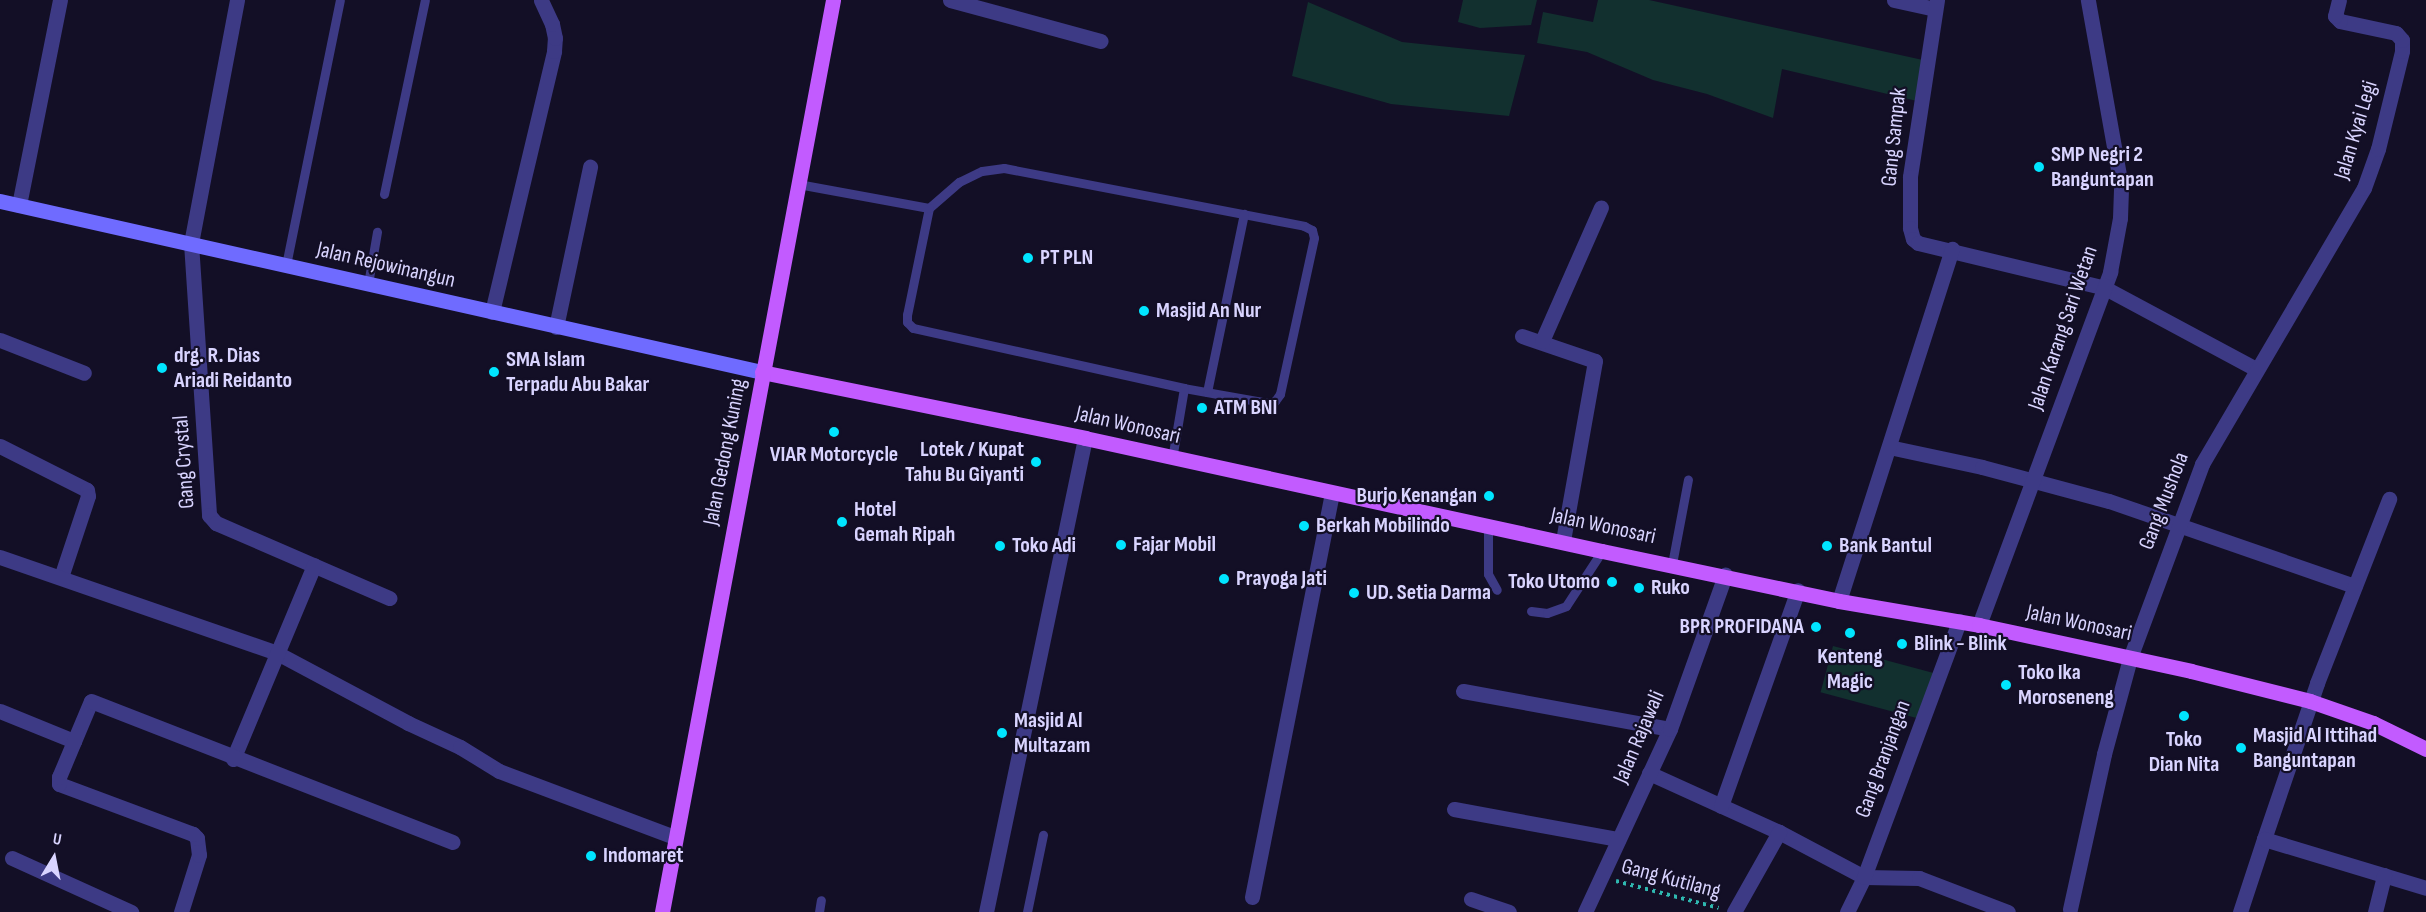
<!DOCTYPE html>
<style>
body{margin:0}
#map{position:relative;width:2426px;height:912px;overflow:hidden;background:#130f26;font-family:"Sofia Sans Condensed",sans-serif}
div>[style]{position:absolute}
.green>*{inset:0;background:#12302f;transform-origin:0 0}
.path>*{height:4px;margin-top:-2px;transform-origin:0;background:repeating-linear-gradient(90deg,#2fb8b0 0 3px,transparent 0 7.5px)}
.service>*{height:9px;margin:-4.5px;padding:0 4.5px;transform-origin:4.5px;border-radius:4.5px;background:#3d3a85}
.minor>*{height:15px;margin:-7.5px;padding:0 7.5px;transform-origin:7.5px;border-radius:7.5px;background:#3d3a85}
.secondary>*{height:15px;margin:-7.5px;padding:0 7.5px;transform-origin:7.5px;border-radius:7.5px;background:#6f6bff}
.primary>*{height:15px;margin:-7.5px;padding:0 7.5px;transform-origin:7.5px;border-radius:7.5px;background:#c25bff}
.dots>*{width:16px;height:16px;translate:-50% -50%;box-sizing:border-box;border:3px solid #130f26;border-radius:50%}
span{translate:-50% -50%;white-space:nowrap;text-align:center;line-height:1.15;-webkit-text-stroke:4.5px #130f26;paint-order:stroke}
.street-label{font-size:22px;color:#d9d4ff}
.poi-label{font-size:22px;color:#d9d4ff;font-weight:700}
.left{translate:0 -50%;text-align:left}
.right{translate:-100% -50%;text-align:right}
.north{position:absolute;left:24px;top:828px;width:60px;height:60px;-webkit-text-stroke:4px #130f26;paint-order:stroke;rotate:10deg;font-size:16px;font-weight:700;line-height:24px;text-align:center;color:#d9d4ff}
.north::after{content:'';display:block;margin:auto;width:21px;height:27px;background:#d9d4ff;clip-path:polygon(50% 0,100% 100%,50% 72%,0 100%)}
</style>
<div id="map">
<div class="green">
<i style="clip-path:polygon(1463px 0,1537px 0,1531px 25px,1480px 28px,1458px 22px)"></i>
<i style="clip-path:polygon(1598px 0,1649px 0,1923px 60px,1917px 101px,1782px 69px,1773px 118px,1707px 94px,1653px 80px,1587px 52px,1537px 43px,1543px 12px,1593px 22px)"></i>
<i style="clip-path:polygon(1308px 2px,1402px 42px,1525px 55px,1509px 116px,1391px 104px,1292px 76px)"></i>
<i style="left:1833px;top:646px;width:106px;height:48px;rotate:15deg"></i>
</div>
<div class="path">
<i style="left:1616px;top:881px;width:106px;rotate:14.7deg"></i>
</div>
<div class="service">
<i style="left:1004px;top:168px;width:306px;rotate:10.9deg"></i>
<i style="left:1304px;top:226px;width:9px;rotate:27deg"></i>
<i style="left:1312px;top:230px;width:8px;rotate:76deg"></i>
<i style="left:1314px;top:238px;width:160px;rotate:102.3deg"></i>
<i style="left:1280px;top:394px;width:9px;rotate:126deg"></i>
<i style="left:1275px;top:401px;width:7px;rotate:164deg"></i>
<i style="left:1268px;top:403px;width:85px;rotate:-169.9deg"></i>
<i style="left:1184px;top:388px;width:278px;rotate:-167.5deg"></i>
<i style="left:913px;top:328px;width:8px;rotate:-135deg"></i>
<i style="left:907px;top:322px;width:7px;rotate:-90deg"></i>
<i style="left:907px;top:315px;width:109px;rotate:-78.4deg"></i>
<i style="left:929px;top:208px;width:40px;rotate:-41deg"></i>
<i style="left:959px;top:182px;width:25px;rotate:-26deg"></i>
<i style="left:982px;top:171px;width:22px;rotate:-8deg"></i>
<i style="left:798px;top:184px;width:133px;rotate:10.4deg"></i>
<i style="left:384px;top:194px;width:198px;rotate:-78.1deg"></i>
<i style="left:286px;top:265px;width:270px;rotate:-78.5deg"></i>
<i style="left:368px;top:284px;width:53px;rotate:-80.2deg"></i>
<i style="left:1207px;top:392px;width:182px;rotate:-78.3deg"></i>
<i style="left:1172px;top:459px;width:72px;rotate:-80.4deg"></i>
<i style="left:1488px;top:525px;width:49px;rotate:90deg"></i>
<i style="left:1488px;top:574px;width:18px;rotate:61deg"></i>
<i style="left:1672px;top:564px;width:86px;rotate:-79.3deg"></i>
<i style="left:1531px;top:611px;width:16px;rotate:7deg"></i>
<i style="left:1547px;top:613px;width:20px;rotate:-20deg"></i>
<i style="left:1566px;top:606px;width:66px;rotate:-56.8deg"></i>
<i style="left:819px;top:912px;width:12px;rotate:-81deg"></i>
<i style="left:1027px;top:912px;width:79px;rotate:-78.3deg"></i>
</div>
<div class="minor">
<i style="left:237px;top:0;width:247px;rotate:100.7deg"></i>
<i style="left:191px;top:243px;width:273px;rotate:86.2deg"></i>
<i style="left:209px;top:515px;width:11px;rotate:49deg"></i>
<i style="left:216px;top:523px;width:189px;rotate:23.4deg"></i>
<i style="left:950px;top:0;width:156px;rotate:15.2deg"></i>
<i style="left:1894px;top:0;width:42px;rotate:12.4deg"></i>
<i style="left:1937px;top:0;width:179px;rotate:98.7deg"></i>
<i style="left:1910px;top:177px;width:51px;rotate:90deg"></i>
<i style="left:1910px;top:228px;width:11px;rotate:75deg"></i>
<i style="left:1913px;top:239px;width:6px;rotate:39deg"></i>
<i style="left:1918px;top:243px;width:192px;rotate:13.5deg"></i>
<i style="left:2105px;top:288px;width:171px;rotate:28.2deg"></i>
<i style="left:19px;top:205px;width:209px;rotate:-78.7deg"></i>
<i style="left:492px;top:312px;width:268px;rotate:-76.6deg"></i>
<i style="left:554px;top:51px;width:13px;rotate:-86deg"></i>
<i style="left:555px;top:38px;width:14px;rotate:-102deg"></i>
<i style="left:552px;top:24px;width:26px;rotate:-115deg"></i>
<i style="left:556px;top:327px;width:164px;rotate:-78deg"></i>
<i style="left:1522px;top:336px;width:77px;rotate:18.9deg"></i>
<i style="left:1595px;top:361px;width:183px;rotate:100.1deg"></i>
<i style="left:0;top:340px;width:90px;rotate:21.4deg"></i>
<i style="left:1542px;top:341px;width:146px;rotate:-66.2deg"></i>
<i style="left:0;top:446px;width:97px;rotate:26.8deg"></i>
<i style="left:87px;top:490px;width:6px;rotate:81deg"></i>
<i style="left:88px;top:496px;width:85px;rotate:108.4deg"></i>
<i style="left:1889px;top:447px;width:95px;rotate:12.1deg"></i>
<i style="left:1982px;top:467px;width:131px;rotate:15deg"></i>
<i style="left:2109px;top:501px;width:260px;rotate:19.1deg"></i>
<i style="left:0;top:557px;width:293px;rotate:19.1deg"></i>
<i style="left:277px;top:653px;width:149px;rotate:28.1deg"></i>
<i style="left:408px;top:723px;width:57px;rotate:24.8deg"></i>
<i style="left:460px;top:747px;width:46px;rotate:31.6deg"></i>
<i style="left:499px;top:771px;width:188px;rotate:20.6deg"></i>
<i style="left:1839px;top:601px;width:370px;rotate:-72.2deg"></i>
<i style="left:1979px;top:625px;width:377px;rotate:-69.6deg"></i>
<i style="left:2110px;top:272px;width:55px;rotate:-79.5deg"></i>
<i style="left:2120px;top:218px;width:32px;rotate:-88deg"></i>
<i style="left:2121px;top:186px;width:189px;rotate:-100.1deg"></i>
<i style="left:1463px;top:691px;width:210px;rotate:10.4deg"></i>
<i style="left:0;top:711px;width:80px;rotate:22.1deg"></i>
<i style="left:233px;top:759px;width:210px;rotate:-67.3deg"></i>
<i style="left:1649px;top:773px;width:143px;rotate:24.4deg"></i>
<i style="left:1779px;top:832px;width:96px;rotate:27.9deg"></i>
<i style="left:1864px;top:877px;width:55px;rotate:1deg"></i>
<i style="left:1919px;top:878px;width:95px;rotate:20.9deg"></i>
<i style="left:1721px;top:806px;width:229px;rotate:-70.4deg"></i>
<i style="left:1454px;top:809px;width:167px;rotate:10.4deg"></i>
<i style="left:2264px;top:839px;width:165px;rotate:-71.2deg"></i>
<i style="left:2317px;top:683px;width:198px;rotate:-68.6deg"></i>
<i style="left:12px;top:858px;width:131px;rotate:24.4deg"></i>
<i style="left:1252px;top:897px;width:411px;rotate:-78.8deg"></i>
<i style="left:1471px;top:899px;width:40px;rotate:18.9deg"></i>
<i style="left:2070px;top:909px;width:159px;rotate:-77.6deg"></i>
<i style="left:2104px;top:754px;width:99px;rotate:-74.8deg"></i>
<i style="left:2130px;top:658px;width:207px;rotate:-69.6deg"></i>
<i style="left:2202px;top:464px;width:320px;rotate:-59.6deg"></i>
<i style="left:2364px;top:188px;width:41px;rotate:-70.3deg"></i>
<i style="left:2378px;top:149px;width:101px;rotate:-76.2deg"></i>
<i style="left:2402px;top:51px;width:11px;rotate:-90deg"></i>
<i style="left:2402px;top:40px;width:9px;rotate:-131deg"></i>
<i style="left:2396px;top:33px;width:57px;rotate:-167.9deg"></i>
<i style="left:2340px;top:21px;width:7px;rotate:-135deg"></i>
<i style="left:2335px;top:16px;width:16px;rotate:-76deg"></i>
<i style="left:181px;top:912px;width:60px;rotate:-72.5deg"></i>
<i style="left:199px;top:855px;width:17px;rotate:-97deg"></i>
<i style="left:197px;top:838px;width:6px;rotate:-135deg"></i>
<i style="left:193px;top:834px;width:143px;rotate:-159.5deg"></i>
<i style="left:59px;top:784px;width:7px;rotate:-90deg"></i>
<i style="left:59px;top:777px;width:82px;rotate:-67.2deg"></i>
<i style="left:91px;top:701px;width:388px;rotate:21.3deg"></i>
<i style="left:986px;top:912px;width:484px;rotate:-78.2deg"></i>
<i style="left:1585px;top:912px;width:202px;rotate:-65.1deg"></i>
<i style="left:1670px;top:729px;width:164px;rotate:-70.3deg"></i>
<i style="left:1734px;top:912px;width:92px;rotate:-60.6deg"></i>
<i style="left:1847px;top:912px;width:39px;rotate:-64deg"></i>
<i style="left:1864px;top:877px;width:273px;rotate:-69.6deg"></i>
<i style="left:2240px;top:912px;width:77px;rotate:-71.8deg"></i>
<i style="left:2264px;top:839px;width:169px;rotate:16.8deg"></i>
<i style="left:2375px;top:912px;width:38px;rotate:-76deg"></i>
</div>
<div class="secondary">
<i style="left:0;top:201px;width:781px;rotate:12.65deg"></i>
</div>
<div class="primary">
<i style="left:762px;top:372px;width:330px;rotate:11.5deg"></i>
<i style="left:1085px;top:438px;width:529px;rotate:12.33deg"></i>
<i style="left:1602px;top:551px;width:242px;rotate:11.9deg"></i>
<i style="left:1839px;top:601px;width:142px;rotate:9.7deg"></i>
<i style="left:1979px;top:625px;width:217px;rotate:12.2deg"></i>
<i style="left:2191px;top:671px;width:123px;rotate:14.1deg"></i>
<i style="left:2310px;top:701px;width:67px;rotate:19.2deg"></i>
<i style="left:2373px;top:723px;width:59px;rotate:26.1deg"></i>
<i style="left:662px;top:912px;width:928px;rotate:-79.38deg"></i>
</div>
<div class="dots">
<i style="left:2039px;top:167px;background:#00e5ff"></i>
<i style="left:1028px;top:258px;background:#00e5ff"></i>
<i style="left:1144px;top:311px;background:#00e5ff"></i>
<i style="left:162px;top:368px;background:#00e5ff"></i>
<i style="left:494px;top:372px;background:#00e5ff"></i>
<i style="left:1202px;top:408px;background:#00e5ff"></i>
<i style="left:834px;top:432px;background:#00e5ff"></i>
<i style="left:1036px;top:462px;background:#00e5ff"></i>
<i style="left:1489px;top:496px;background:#00e5ff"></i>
<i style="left:842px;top:522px;background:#00e5ff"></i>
<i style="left:1304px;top:526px;background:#00e5ff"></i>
<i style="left:1121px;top:545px;background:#00e5ff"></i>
<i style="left:1000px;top:546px;background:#00e5ff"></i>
<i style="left:1827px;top:546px;background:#00e5ff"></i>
<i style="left:1224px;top:579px;background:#00e5ff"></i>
<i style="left:1612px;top:582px;background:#00e5ff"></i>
<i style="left:1639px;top:588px;background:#00e5ff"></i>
<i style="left:1354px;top:593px;background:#00e5ff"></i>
<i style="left:1816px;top:627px;background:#00e5ff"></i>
<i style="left:1850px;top:633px;background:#00e5ff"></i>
<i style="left:1902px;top:644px;background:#00e5ff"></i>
<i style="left:2006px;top:685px;background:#00e5ff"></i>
<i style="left:2184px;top:716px;background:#00e5ff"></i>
<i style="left:1002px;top:733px;background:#00e5ff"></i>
<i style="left:2241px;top:748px;background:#00e5ff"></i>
<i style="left:591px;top:856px;background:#00e5ff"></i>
</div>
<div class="street-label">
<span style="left:2356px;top:130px;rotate:-73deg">Jalan Kyai Legi</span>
<span style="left:1894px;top:137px;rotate:-84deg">Gang Sampak</span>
<span style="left:386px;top:265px;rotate:13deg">Jalan Rejowinangun</span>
<span style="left:2063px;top:328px;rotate:-71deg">Jalan Karang Sari Wetan</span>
<span style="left:1128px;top:425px;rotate:13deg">Jalan Wonosari</span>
<span style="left:725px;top:452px;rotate:-79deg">Jalan Gedong Kuning</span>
<span style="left:184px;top:462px;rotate:-94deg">Gang Crystal</span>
<span style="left:2164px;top:501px;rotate:-69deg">Gang Mushola</span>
<span style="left:1603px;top:526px;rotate:12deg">Jalan Wonosari</span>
<span style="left:2079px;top:623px;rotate:12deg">Jalan Wonosari</span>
<span style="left:1639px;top:737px;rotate:-67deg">Jalan Rajawali</span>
<span style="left:1883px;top:759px;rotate:-70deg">Gang Branjangan</span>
<span style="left:1671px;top:879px;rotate:15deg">Gang Kutilang</span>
</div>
<div class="poi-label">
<span class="left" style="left:2051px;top:167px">SMP Negri 2<br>Banguntapan</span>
<span class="left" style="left:1040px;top:258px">PT PLN</span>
<span class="left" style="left:1156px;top:311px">Masjid An Nur</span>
<span class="left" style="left:174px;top:368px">drg. R. Dias<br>Ariadi Reidanto</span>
<span class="left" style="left:506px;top:372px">SMA Islam<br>Terpadu Abu Bakar</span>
<span class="left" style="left:1214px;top:408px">ATM BNI</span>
<span class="right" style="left:1024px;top:462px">Lotek / Kupat<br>Tahu Bu Giyanti</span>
<span style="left:834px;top:455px">VIAR Motorcycle</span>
<span class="right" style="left:1477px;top:496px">Burjo Kenangan</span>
<span class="left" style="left:854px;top:522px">Hotel<br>Gemah Ripah</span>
<span class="left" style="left:1316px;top:526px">Berkah Mobilindo</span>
<span class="left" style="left:1133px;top:545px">Fajar Mobil</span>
<span class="left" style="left:1012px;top:546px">Toko Adi</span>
<span class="left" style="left:1839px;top:546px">Bank Bantul</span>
<span class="left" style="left:1236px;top:579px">Prayoga Jati</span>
<span class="right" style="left:1600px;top:582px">Toko Utomo</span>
<span class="left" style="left:1651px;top:588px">Ruko</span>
<span class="left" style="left:1366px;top:593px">UD. Setia Darma</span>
<span class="right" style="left:1804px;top:627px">BPR PROFIDANA</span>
<span class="left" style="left:1914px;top:644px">Blink - Blink</span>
<span style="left:1850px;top:669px">Kenteng<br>Magic</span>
<span class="left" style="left:2018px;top:685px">Toko Ika<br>Moroseneng</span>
<span class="left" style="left:1014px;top:733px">Masjid Al<br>Multazam</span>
<span class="left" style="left:2253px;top:748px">Masjid Al Ittihad<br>Banguntapan</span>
<span style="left:2184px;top:752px">Toko<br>Dian Nita</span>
<span class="left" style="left:603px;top:856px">Indomaret</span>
</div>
<div class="north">U</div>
</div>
